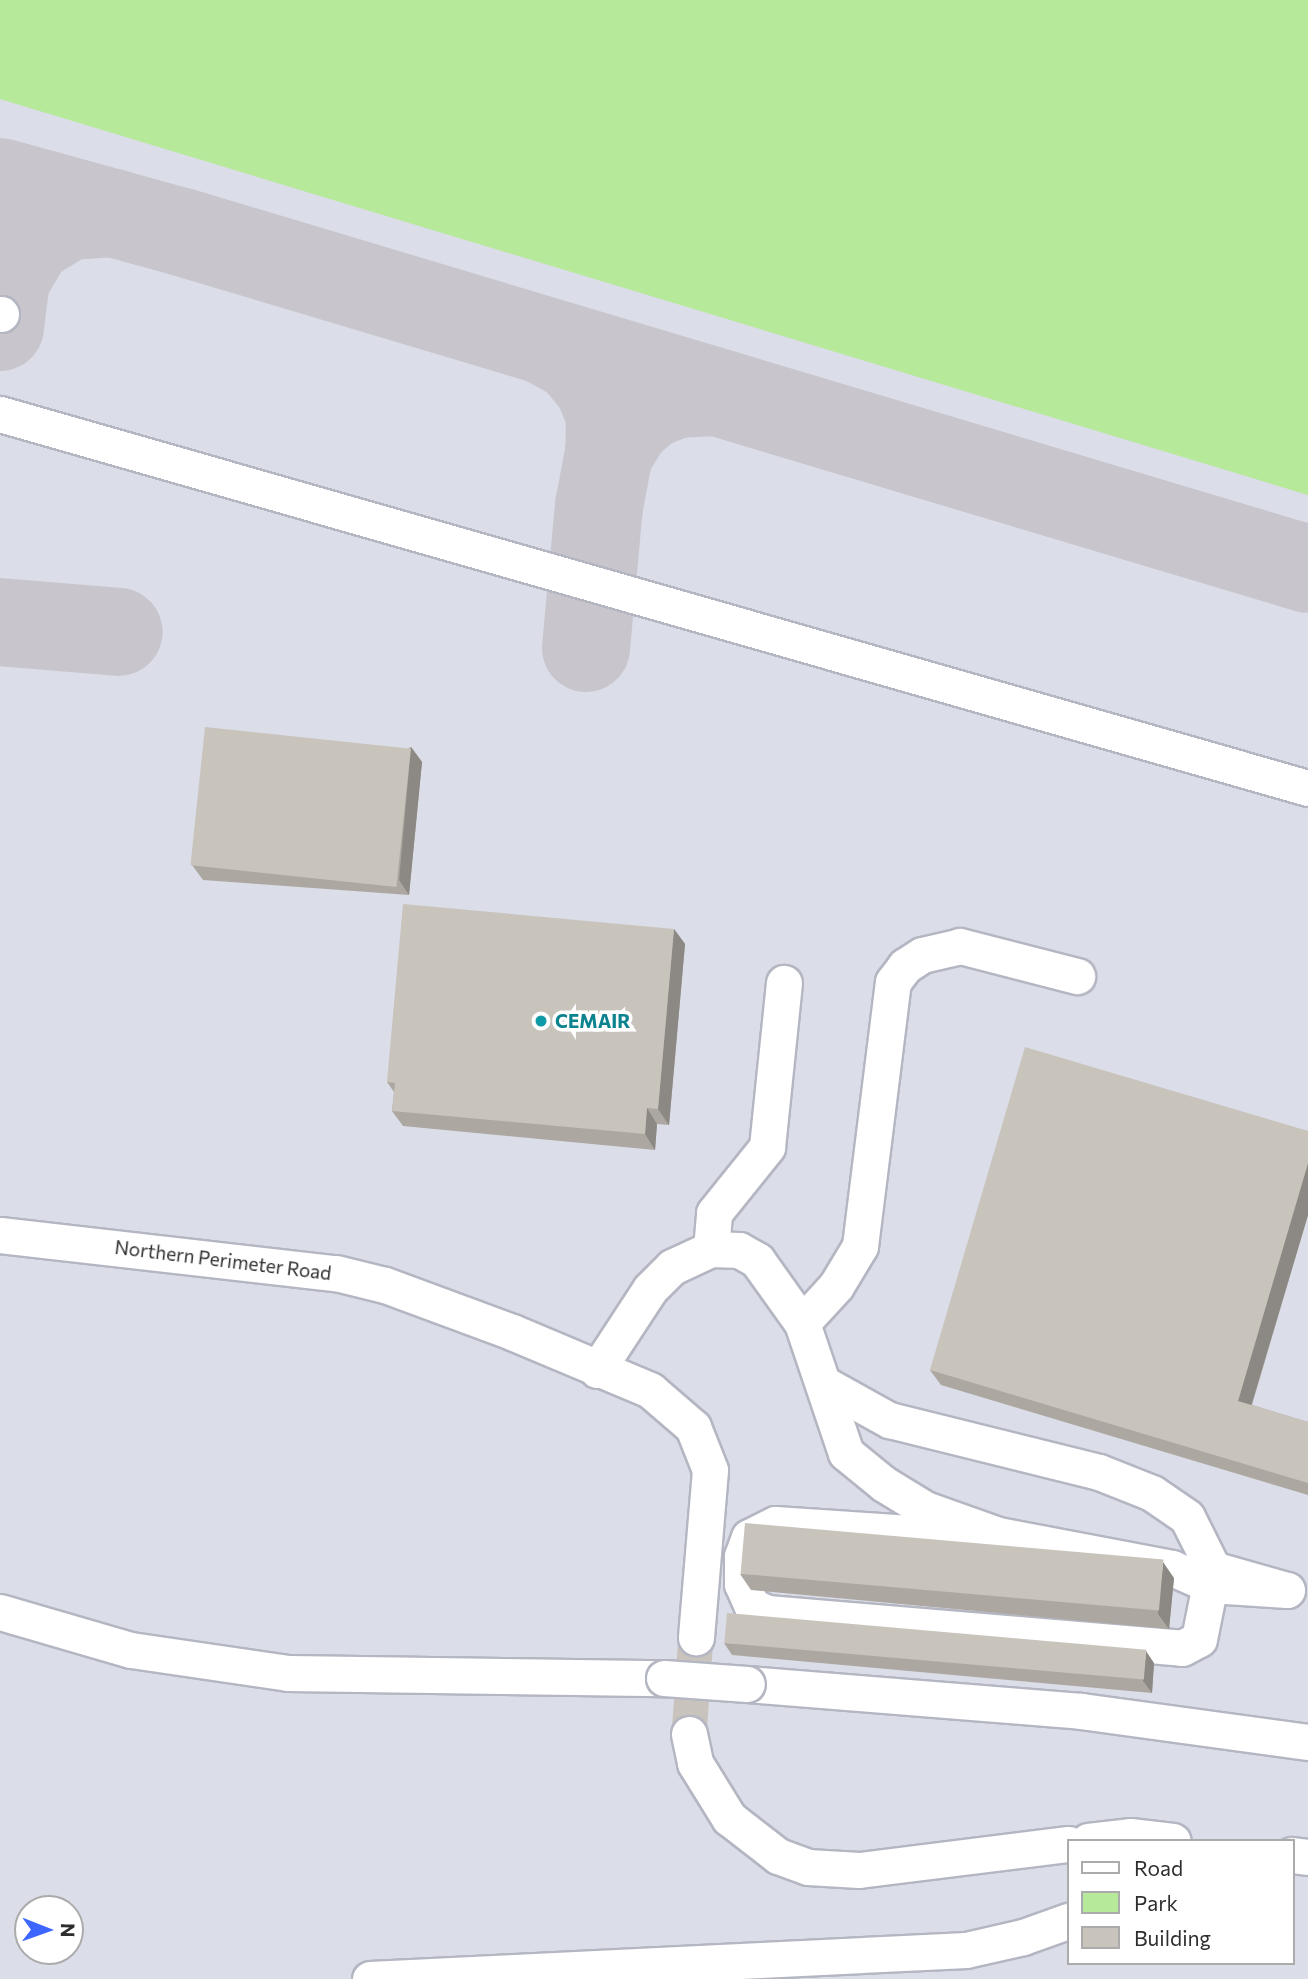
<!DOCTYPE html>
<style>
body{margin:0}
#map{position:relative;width:1308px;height:1979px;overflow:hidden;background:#efe8e0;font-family:Commissioner,sans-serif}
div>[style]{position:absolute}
.airport>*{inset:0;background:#dbdde8}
.green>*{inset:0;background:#b6e999}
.taxiway>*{height:88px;margin:-44px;padding:0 44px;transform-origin:44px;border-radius:44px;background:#c8c6cc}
.minor-tunnel>*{height:35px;margin-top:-17.5px;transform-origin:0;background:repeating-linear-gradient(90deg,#c8c3bc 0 35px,transparent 0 53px)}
.roads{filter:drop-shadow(2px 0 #b4b6c2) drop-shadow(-2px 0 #b4b6c2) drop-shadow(0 2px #b4b6c2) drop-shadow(0 -2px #b4b6c2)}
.minor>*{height:35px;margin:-17.5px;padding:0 17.5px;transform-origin:17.5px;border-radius:17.5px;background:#fff}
.bridges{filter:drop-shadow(2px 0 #b4b6c2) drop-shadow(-2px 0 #b4b6c2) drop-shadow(0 2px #b4b6c2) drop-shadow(0 -2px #b4b6c2)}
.minor-bridge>*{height:35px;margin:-17.5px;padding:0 17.5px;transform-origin:17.5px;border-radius:17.5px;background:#fff}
.wall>*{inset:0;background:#aca8a1}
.shaded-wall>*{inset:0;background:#8c8883}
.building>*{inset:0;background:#c8c3bb;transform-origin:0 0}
.dots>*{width:19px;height:19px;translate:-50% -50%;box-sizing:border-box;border:4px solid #fff;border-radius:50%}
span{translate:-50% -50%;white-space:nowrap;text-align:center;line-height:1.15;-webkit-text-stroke:7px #fff;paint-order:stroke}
.culture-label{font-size:19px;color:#0d838f;font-weight:700}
.left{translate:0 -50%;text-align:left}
.street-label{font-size:19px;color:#2e2e2e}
.legend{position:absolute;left:1067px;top:1839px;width:228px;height:126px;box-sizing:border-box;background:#fff;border:2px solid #ababab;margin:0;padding:9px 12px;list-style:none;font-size:21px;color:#2e2e2e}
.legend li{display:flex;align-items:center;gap:14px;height:35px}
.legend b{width:35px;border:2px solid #ababab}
.north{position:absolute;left:14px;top:1895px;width:70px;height:70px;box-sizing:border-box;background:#fff;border:2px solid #ababab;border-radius:50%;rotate:91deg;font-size:19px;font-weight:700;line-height:28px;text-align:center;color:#2e2e2e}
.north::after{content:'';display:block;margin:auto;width:24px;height:32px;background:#3d65ff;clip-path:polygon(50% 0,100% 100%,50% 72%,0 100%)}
</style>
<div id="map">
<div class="airport">
<i style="clip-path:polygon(evenodd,0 0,1308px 0,1308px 1979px,0 1979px,0 0,1068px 1841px,1292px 1841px,1292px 1963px,1068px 1963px,1068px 1841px,0 0,28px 1909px,70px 1909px,70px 1951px,28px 1951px,28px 1909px)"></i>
</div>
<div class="green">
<i style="clip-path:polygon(0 0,1308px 0,1308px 495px,0 99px)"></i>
</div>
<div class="taxiway">
<i style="left:0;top:182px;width:189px;rotate:15.4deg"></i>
<i style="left:182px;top:232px;width:1175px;rotate:16.66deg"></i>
<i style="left:0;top:327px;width:48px;rotate:-82.9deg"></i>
<i style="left:6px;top:279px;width:45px;rotate:-59.5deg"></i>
<i style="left:29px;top:240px;width:46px;rotate:-31.6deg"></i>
<i style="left:68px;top:216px;width:46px;rotate:-3.7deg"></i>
<i style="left:547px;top:342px;width:33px;rotate:29deg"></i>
<i style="left:576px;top:358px;width:35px;rotate:51deg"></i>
<i style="left:598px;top:385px;width:31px;rotate:68deg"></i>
<i style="left:610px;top:414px;width:39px;rotate:91deg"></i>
<i style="left:609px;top:453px;width:36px;rotate:-58deg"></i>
<i style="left:628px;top:423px;width:28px;rotate:-41deg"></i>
<i style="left:649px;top:405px;width:29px;rotate:-22deg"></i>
<i style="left:676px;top:394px;width:39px;rotate:-3deg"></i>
<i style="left:0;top:622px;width:119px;rotate:4.8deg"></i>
<i style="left:586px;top:648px;width:143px;rotate:-84.8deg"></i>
<i style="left:599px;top:506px;width:54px;rotate:-79.3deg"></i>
</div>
<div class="minor-tunnel">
<i style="left:689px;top:1734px;width:97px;rotate:-85.9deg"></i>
</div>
<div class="roads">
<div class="minor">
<i style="left:0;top:314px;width:1px"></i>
<i style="left:0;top:414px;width:1360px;rotate:15.96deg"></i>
<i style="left:0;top:1235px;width:338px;rotate:6.5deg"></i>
<i style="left:336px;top:1273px;width:50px;rotate:13.8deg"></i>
<i style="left:385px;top:1285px;width:135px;rotate:20.3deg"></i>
<i style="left:512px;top:1332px;width:150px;rotate:22.8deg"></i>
<i style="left:650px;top:1390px;width:57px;rotate:40.7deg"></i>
<i style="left:693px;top:1427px;width:46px;rotate:68.4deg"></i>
<i style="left:710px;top:1470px;width:168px;rotate:94.8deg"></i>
<i style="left:711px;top:1249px;width:36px;rotate:-85deg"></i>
<i style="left:714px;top:1213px;width:85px;rotate:-51.2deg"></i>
<i style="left:767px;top:1147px;width:165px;rotate:-84.1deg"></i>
<i style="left:802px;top:1323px;width:50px;rotate:-47.4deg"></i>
<i style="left:836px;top:1286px;width:47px;rotate:-59deg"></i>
<i style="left:860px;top:1246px;width:266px;rotate:-82.9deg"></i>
<i style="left:893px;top:982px;width:20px;rotate:-53deg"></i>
<i style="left:905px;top:966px;width:20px;rotate:-33deg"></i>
<i style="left:922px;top:955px;width:39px;rotate:-13deg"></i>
<i style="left:960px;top:946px;width:121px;rotate:14.4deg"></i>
<i style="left:597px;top:1370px;width:97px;rotate:-56.8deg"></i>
<i style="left:650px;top:1289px;width:31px;rotate:-45deg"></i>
<i style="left:672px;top:1267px;width:43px;rotate:-24.8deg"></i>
<i style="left:711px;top:1249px;width:28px;rotate:2deg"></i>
<i style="left:739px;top:1250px;width:21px;rotate:29deg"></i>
<i style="left:757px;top:1260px;width:77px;rotate:54.5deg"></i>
<i style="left:802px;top:1323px;width:137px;rotate:71.3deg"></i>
<i style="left:846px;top:1453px;width:49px;rotate:39.2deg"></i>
<i style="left:884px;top:1484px;width:48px;rotate:31.4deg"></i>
<i style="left:925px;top:1509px;width:77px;rotate:19.6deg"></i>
<i style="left:998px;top:1535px;width:177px;rotate:10.7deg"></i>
<i style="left:1172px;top:1568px;width:42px;rotate:24.1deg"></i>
<i style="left:1210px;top:1585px;width:77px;rotate:3.7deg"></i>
<i style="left:1287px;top:1590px;width:77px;rotate:-164.2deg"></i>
<i style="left:1213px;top:1569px;width:58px;rotate:-116.6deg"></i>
<i style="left:1187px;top:1517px;width:42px;rotate:-145.6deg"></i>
<i style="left:1152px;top:1493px;width:57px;rotate:-158.4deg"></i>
<i style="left:1099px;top:1472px;width:216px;rotate:-166.1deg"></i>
<i style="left:889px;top:1420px;width:74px;rotate:-151deg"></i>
<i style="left:970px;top:1537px;width:195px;rotate:-176.2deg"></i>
<i style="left:775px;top:1524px;width:29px;rotate:153deg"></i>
<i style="left:749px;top:1537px;width:20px;rotate:110deg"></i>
<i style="left:742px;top:1556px;width:28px;rotate:90deg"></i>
<i style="left:742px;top:1584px;width:24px;rotate:66deg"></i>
<i style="left:752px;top:1606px;width:17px;rotate:25deg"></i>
<i style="left:767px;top:1613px;width:416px;rotate:4.8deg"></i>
<i style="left:1182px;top:1648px;width:19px;rotate:-28deg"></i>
<i style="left:1199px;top:1639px;width:71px;rotate:-78.7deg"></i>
<i style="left:0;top:1612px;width:136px;rotate:16.2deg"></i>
<i style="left:131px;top:1650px;width:159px;rotate:8.3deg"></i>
<i style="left:288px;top:1673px;width:376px;rotate:0.8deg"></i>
<i style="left:747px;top:1684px;width:335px;rotate:4.6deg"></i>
<i style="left:1081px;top:1711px;width:229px;rotate:7.8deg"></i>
<i style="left:689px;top:1734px;width:30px;rotate:78deg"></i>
<i style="left:695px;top:1763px;width:65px;rotate:58.3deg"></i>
<i style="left:729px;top:1818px;width:62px;rotate:37.8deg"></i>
<i style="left:778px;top:1856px;width:32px;rotate:20deg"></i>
<i style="left:808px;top:1867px;width:51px;rotate:3.4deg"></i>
<i style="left:859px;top:1870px;width:211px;rotate:-7.1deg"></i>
<i style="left:1088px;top:1841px;width:42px;rotate:-6.8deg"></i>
<i style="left:1130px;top:1836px;width:43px;rotate:6.6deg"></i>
<i style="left:1292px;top:1855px;width:16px;rotate:7deg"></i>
<i style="left:370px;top:1979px;width:597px;rotate:-2.79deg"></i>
<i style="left:966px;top:1950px;width:58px;rotate:-12.8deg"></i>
<i style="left:1023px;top:1937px;width:48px;rotate:-19.6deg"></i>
</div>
</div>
<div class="bridges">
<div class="minor-bridge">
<i style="left:664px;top:1678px;width:83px;rotate:4.1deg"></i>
</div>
</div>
<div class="wall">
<i style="clip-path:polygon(411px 747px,422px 762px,409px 895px,203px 880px,192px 865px)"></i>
<i style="clip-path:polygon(674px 929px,685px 944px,669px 1125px,657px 1124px,655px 1150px,403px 1126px,392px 1111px,394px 1092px,387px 1082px)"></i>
<i style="clip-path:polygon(1308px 1131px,1308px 1215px,1252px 1405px,1308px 1422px,1308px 1495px,941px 1385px,930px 1370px)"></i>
<i style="clip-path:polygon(740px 1574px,1174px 1578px,1169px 1629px,751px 1590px)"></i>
<i style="clip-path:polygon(724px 1643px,1154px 1663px,1152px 1693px,732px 1655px)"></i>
</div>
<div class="shaded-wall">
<i style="clip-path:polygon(411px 747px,422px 762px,409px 895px,399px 880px)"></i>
<i style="clip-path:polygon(674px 929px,685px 944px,669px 1125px,658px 1109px)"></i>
<i style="clip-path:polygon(647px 1108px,657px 1124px,655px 1150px,645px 1134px)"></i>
<i style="clip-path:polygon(1308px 1163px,1308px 1215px,1248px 1416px,1238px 1401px)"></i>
<i style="clip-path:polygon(1163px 1562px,1174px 1578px,1169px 1629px,1158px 1614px)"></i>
<i style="clip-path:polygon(1146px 1651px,1154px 1663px,1152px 1693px,1143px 1681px)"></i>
</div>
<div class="building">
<i style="left:205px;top:727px;width:207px;height:139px;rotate:6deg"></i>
<i style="clip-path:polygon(403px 904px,674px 929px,658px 1109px,647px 1108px,645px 1134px,392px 1111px,395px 1083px,387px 1082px)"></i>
<i style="clip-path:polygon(1025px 1047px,1308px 1131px,1308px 1163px,1238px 1401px,1308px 1422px,1308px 1483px,930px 1370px)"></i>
<i style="left:745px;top:1523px;width:420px;height:51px;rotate:5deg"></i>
<i style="left:727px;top:1613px;width:421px;height:30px;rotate:5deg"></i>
</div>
<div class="dots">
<i style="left:541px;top:1021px;background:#0f9aa8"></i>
</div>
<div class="culture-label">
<span class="left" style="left:555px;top:1021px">CEMAIR</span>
</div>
<div class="street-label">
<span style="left:223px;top:1260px;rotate:7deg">Northern Perimeter Road</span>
</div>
<ul class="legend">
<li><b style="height:9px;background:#fff"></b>Road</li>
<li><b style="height:19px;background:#b6e999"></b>Park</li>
<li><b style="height:19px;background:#c8c3bb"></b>Building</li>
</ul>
<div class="north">N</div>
</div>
